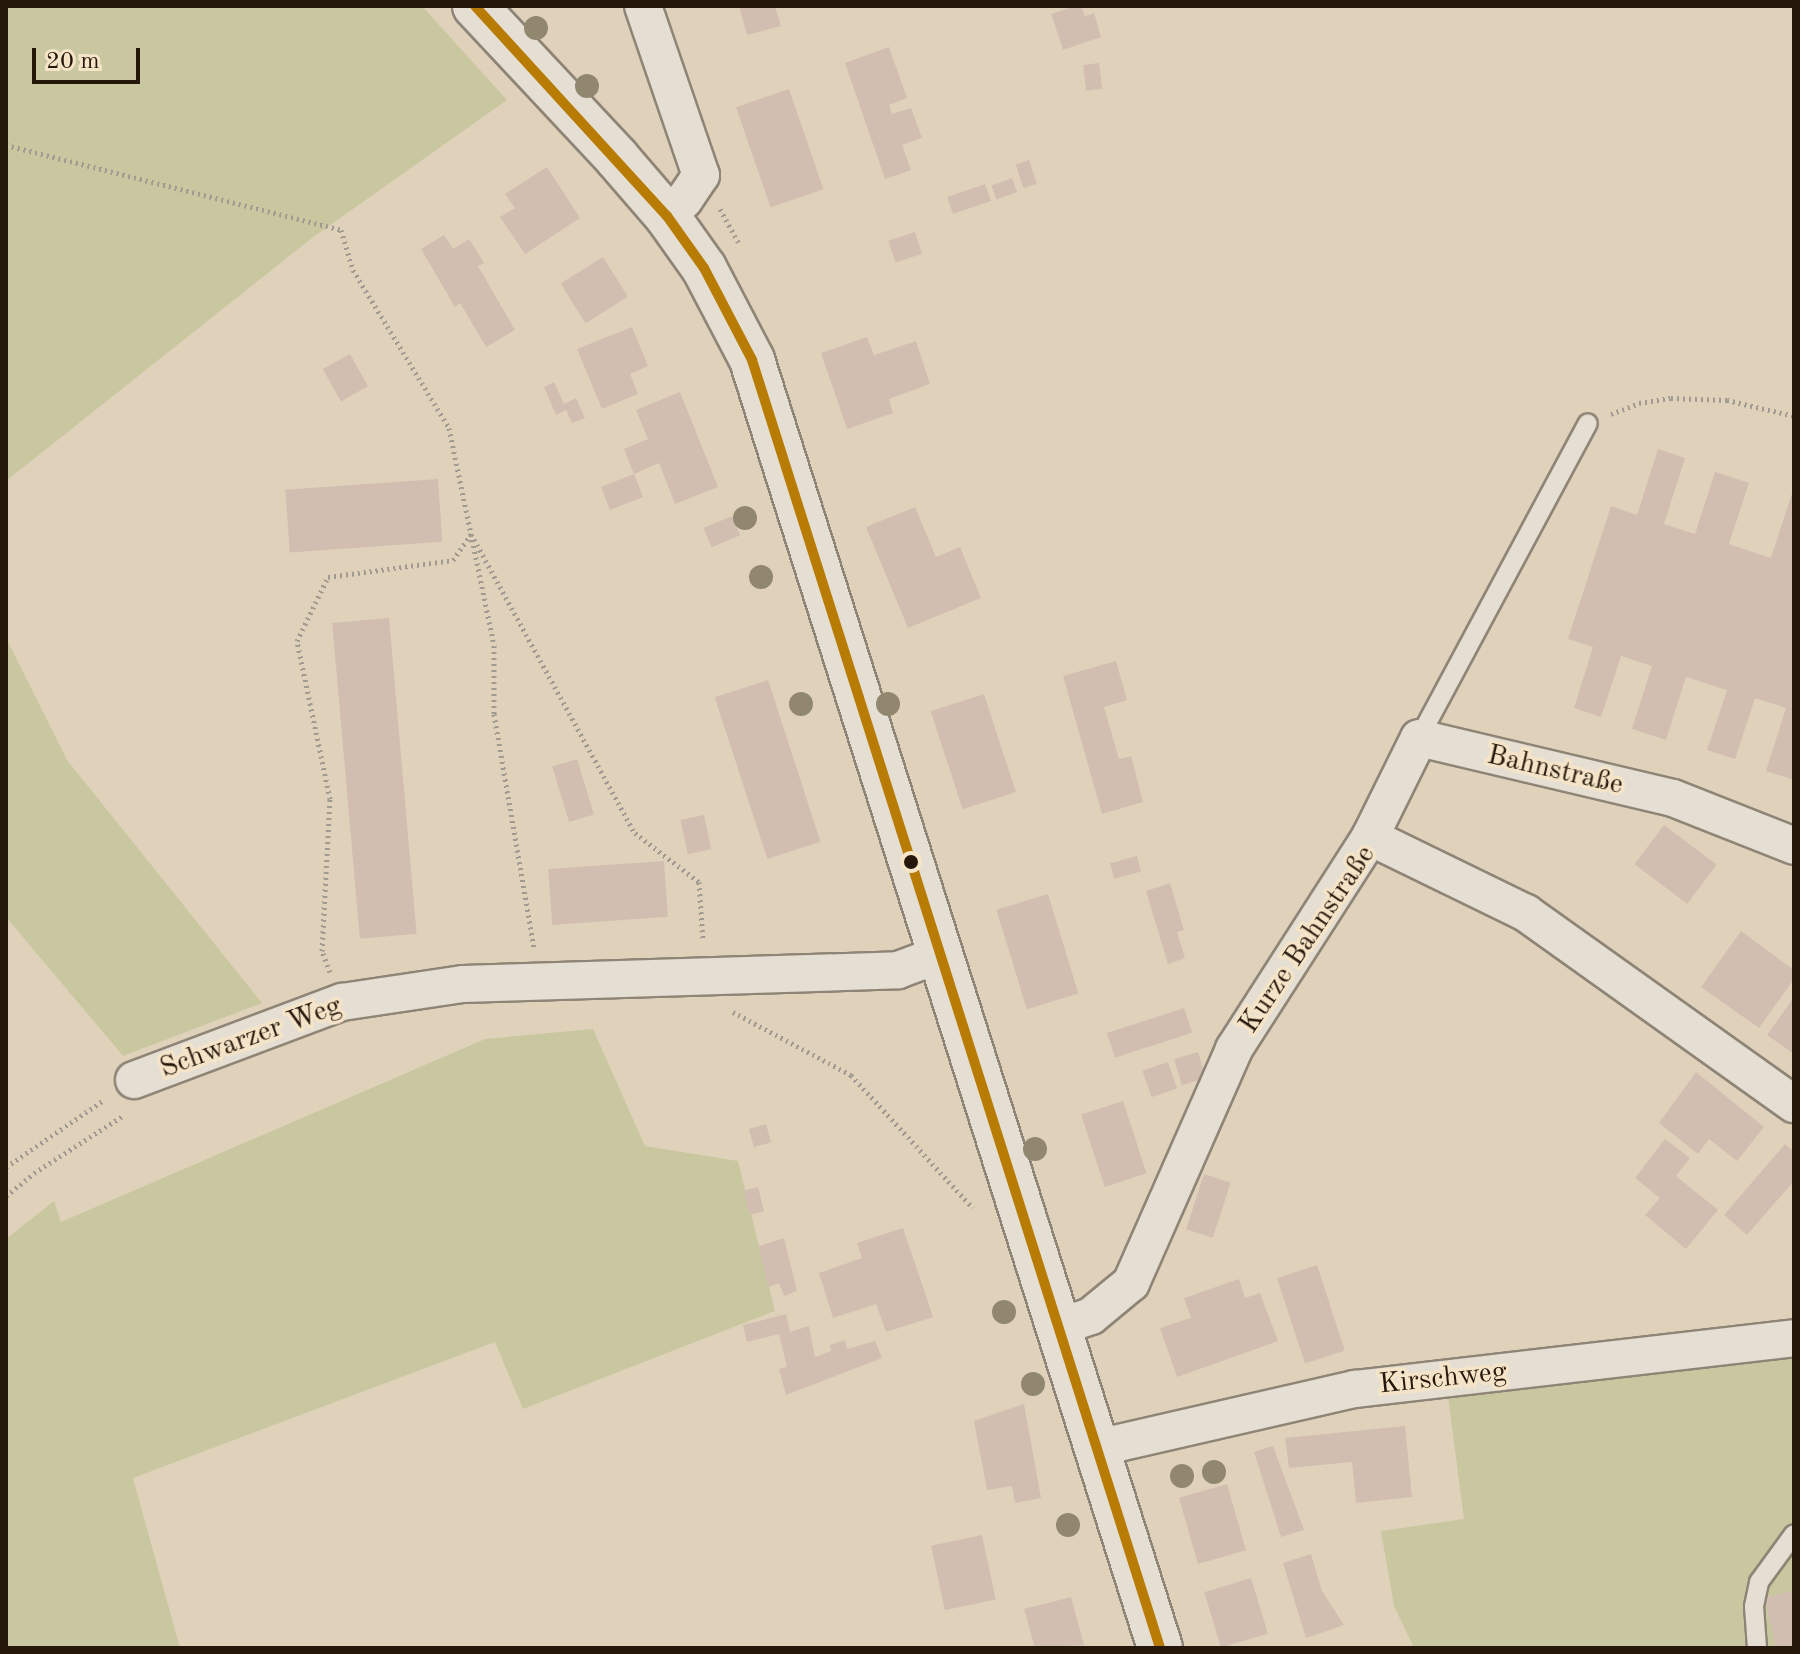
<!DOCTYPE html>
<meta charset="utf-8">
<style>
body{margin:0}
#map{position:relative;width:1800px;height:1654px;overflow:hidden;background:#e0d2ba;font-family:"Old Standard TT",serif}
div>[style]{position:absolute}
.green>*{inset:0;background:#c9c7a0}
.building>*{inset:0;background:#d1beb0;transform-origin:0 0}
.path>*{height:5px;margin-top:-2.5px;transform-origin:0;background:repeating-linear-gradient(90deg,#a19a90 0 2px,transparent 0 6px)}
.roads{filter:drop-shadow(2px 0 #8f8576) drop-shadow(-2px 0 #8f8576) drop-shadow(0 2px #8f8576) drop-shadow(0 -2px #8f8576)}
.lane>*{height:18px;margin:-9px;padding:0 9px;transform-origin:9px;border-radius:9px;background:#e5ded3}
.street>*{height:36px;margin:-18px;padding:0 18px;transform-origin:18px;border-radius:18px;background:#e5ded3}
.secondary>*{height:44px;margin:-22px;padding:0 22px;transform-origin:22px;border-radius:22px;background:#e5ded3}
.bus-1>*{height:10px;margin:-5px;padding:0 5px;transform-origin:5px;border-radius:5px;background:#b87b03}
.trees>*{width:24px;height:24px;margin:-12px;border-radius:50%;background:#91876f}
.dots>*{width:22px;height:22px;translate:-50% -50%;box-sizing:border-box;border:4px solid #f5e4c8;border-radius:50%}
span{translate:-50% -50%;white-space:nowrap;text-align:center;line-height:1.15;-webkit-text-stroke:7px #f5e4c8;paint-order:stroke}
.street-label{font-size:28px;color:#25180b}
.frame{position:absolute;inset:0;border:8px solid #25180b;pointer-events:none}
.scale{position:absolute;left:32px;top:48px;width:108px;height:36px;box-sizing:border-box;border:4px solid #25180b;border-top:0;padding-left:10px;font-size:24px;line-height:28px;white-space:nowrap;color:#25180b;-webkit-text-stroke:6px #f5e4c8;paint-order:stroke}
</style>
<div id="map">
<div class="green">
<i style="clip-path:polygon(6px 6px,422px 6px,507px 100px,312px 238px,6px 481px)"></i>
<i style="clip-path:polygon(6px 638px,67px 760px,262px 1003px,123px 1056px,6px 917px)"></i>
<i style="clip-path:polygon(593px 1029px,645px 1146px,738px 1161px,775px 1311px,523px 1409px,495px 1342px,133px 1478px,180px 1648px,6px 1648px,6px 1239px,54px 1201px,61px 1222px,485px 1039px)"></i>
<i style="clip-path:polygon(1794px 1357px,1794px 1648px,1414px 1648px,1394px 1606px,1381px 1531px,1464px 1519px,1447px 1389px)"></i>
</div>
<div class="building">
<i style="clip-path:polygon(739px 6px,775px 6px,781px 26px,747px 35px)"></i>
<i style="clip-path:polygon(1075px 6px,1081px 6px,1085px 16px,1094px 13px,1101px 37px,1063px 50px,1051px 14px)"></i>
<i style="clip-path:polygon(889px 47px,907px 98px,889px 105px,892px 114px,911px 108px,922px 138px,902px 145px,911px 170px,885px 179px,845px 63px)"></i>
<i style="left:1099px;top:63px;width:26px;height:16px;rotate:83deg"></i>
<i style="left:789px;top:89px;width:106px;height:56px;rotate:71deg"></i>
<i style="left:1029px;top:160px;width:25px;height:14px;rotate:72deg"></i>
<i style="clip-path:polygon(547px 167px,580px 218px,525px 254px,500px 217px,515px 208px,505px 194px)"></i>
<i style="left:1012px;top:178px;width:15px;height:22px;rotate:70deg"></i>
<i style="left:985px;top:184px;width:18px;height:40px;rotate:71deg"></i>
<i style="left:915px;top:232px;width:23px;height:28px;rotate:72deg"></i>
<i style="clip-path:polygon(444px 235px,453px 249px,469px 239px,484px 263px,478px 266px,515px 330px,486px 347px,460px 303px,455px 307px,421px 249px)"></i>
<i style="left:603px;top:257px;width:47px;height:50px;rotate:58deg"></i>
<i style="clip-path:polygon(632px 327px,648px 366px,630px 374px,638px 394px,602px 409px,577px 349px)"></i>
<i style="clip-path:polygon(867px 337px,874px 355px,916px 341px,930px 384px,889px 399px,893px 413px,847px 429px,821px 353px)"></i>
<i style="left:350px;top:354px;width:37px;height:31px;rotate:61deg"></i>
<i style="clip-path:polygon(554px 382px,564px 404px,576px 398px,585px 418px,572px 423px,566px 410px,556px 415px,544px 387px)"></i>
<i style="clip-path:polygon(680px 392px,718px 487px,675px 504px,659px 463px,634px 474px,643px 497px,610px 510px,601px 487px,634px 474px,624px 449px,648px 439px,636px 410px)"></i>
<i style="clip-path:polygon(1658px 449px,1685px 458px,1664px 524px,1695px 534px,1715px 472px,1749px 483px,1729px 544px,1771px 558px,1794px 487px,1794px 780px,1766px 771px,1786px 708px,1755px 698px,1735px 759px,1707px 750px,1727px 690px,1686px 677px,1666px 740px,1632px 729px,1652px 666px,1621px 656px,1601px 717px,1574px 708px,1593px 647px,1568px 639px,1611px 506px,1637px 515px)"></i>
<i style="left:438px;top:479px;width:63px;height:153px;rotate:86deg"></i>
<i style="clip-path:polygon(915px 507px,936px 557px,960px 547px,981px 598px,908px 628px,866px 527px)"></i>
<i style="left:732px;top:516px;width:21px;height:31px;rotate:67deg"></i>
<i style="left:389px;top:618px;width:317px;height:57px;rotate:85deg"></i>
<i style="clip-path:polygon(1116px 661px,1127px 700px,1104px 707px,1119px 759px,1131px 756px,1143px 802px,1102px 814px,1063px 676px)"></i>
<i style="left:768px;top:680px;width:170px;height:56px;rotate:72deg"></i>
<i style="left:984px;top:694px;width:103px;height:56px;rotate:72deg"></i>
<i style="left:577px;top:759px;width:58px;height:26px;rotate:73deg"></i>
<i style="left:704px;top:815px;width:35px;height:24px;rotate:78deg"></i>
<i style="left:1664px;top:825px;width:66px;height:49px;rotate:37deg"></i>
<i style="left:1137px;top:856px;width:16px;height:28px;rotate:75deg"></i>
<i style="left:664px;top:861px;width:56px;height:116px;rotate:86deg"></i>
<i style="clip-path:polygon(1170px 883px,1184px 930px,1177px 932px,1185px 958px,1168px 964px,1146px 891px)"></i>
<i style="left:1048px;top:894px;width:104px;height:54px;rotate:73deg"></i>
<i style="clip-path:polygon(1741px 931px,1794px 970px,1794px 979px,1759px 1028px,1701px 987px)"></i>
<i style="clip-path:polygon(1794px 997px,1794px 1054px,1767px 1035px)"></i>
<i style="left:1184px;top:1008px;width:26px;height:81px;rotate:72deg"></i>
<i style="left:1198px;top:1052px;width:27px;height:25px;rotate:73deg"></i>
<i style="left:1168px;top:1062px;width:28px;height:27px;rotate:71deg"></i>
<i style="clip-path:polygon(1696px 1072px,1764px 1127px,1737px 1161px,1709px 1139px,1698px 1154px,1659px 1123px)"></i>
<i style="left:1123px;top:1101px;width:76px;height:44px;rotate:72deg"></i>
<i style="left:766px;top:1124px;width:19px;height:18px;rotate:74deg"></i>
<i style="clip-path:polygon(1665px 1139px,1690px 1158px,1676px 1176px,1718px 1210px,1686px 1249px,1645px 1215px,1660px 1198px,1635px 1178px)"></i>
<i style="clip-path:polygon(1785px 1144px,1794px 1152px,1794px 1181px,1747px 1235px,1724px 1215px)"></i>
<i style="left:1204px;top:1174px;width:28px;height:58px;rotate:18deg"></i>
<i style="left:758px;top:1187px;width:25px;height:15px;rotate:76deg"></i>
<i style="clip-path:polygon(903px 1228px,933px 1317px,886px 1332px,876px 1304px,833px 1318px,819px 1273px,862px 1258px,857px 1243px)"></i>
<i style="clip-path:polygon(784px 1238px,797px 1291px,784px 1296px,779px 1283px,768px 1287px,759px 1246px)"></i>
<i style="left:1317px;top:1265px;width:90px;height:42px;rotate:72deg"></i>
<i style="clip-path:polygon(1239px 1279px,1245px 1298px,1260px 1293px,1278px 1341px,1177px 1377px,1160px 1328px,1191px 1318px,1184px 1298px)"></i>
<i style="clip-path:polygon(786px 1314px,790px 1332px,809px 1326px,815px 1357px,831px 1351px,830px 1345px,845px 1340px,847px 1349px,875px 1341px,882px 1358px,786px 1395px,779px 1369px,787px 1367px,779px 1334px,747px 1342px,743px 1325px)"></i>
<i style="clip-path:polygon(1024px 1404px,1041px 1498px,1015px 1503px,1012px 1486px,987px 1490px,974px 1421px)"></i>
<i style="clip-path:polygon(1405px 1426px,1412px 1497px,1356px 1503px,1352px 1462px,1289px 1468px,1285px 1438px)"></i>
<i style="clip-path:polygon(1273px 1446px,1304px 1530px,1281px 1537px,1254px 1452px)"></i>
<i style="left:1227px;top:1484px;width:69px;height:50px;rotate:74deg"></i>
<i style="left:982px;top:1535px;width:66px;height:52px;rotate:78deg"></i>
<i style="clip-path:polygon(1311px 1554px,1322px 1591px,1344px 1625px,1306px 1638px,1283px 1563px)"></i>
<i style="left:1251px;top:1578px;width:58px;height:49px;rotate:73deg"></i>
<i style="clip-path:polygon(1794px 1591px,1794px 1648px,1776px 1648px,1765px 1597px)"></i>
<i style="clip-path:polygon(1071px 1597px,1084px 1645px,1035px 1648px,1024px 1609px)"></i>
</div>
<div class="path">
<i style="left:6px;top:145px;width:346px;rotate:14.2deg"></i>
<i style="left:341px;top:230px;width:42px;rotate:73.3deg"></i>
<i style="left:353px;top:270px;width:185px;rotate:58.7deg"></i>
<i style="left:449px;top:428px;width:223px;rotate:78.3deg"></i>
<i style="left:494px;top:646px;width:68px;rotate:90deg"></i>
<i style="left:494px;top:714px;width:236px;rotate:80.3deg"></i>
<i style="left:720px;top:209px;width:38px;rotate:61deg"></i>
<i style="left:1611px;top:414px;width:30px;rotate:-21deg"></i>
<i style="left:1639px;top:403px;width:32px;rotate:-9deg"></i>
<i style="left:1671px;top:398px;width:56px;rotate:2deg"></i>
<i style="left:1727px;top:400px;width:69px;rotate:13.4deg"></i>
<i style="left:330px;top:972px;width:22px;rotate:-111deg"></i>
<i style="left:322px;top:951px;width:152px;rotate:-87deg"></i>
<i style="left:330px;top:799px;width:161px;rotate:-101.8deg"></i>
<i style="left:297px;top:641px;width:71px;rotate:-64.2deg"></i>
<i style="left:328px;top:577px;width:126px;rotate:-7.7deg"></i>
<i style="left:453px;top:560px;width:32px;rotate:-55deg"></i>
<i style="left:471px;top:534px;width:341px;rotate:61.3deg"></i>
<i style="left:635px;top:833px;width:81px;rotate:37.4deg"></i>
<i style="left:699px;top:882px;width:59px;rotate:86.1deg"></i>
<i style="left:733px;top:1012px;width:134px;rotate:28.1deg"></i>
<i style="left:851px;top:1075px;width:180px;rotate:47.5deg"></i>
<i style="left:6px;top:1167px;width:119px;rotate:-34.4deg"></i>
<i style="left:6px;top:1196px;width:36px;rotate:-39deg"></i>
<i style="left:34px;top:1173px;width:107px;rotate:-32.8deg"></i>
</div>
<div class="roads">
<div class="lane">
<i style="left:1419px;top:738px;width:357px;rotate:-61.8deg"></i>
<i style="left:1757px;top:1648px;width:42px;rotate:-94.1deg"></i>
<i style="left:1754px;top:1606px;width:25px;rotate:-78deg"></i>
<i style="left:1759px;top:1582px;width:59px;rotate:-53.9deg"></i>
</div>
<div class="street">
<i style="left:643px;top:6px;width:179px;rotate:71.1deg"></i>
<i style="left:701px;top:175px;width:30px;rotate:124deg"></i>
<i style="left:684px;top:200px;width:23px;rotate:137deg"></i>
<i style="left:1370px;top:837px;width:174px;rotate:26deg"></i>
<i style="left:1526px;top:913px;width:329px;rotate:35.5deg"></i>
<i style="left:134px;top:1080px;width:222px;rotate:-20.6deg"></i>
<i style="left:342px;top:1002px;width:122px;rotate:-8.5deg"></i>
<i style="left:463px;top:984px;width:435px;rotate:-1.8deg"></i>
<i style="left:898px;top:970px;width:46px;rotate:-20.4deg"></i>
<i style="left:1059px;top:1327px;width:34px;rotate:-19deg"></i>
<i style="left:1091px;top:1316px;width:52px;rotate:-39.5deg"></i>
<i style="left:1131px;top:1283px;width:256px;rotate:-66.2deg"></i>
<i style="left:1234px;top:1049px;width:252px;rotate:-57.3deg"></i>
<i style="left:1370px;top:837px;width:110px;rotate:-63.7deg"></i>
<i style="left:1419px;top:738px;width:261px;rotate:13.3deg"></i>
<i style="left:1673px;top:798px;width:130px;rotate:21.6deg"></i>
<i style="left:1097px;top:1448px;width:265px;rotate:-12.9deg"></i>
<i style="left:1355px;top:1389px;width:442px;rotate:-6.6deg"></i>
</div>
<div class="secondary">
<i style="left:475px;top:6px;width:208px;rotate:46.9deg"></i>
<i style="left:617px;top:158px;width:77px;rotate:49.2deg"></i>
<i style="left:667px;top:216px;width:64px;rotate:54.6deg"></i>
<i style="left:704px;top:268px;width:104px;rotate:62.4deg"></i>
<i style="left:752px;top:360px;width:1351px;rotate:72.42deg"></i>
</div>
</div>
<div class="bus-1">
<i style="left:475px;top:6px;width:285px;rotate:47.6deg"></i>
<i style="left:667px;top:216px;width:64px;rotate:54.6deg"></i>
<i style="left:704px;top:268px;width:104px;rotate:62.4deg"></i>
<i style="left:752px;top:360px;width:1351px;rotate:72.42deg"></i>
</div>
<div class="trees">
<i style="left:536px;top:28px"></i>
<i style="left:587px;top:86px"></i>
<i style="left:745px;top:518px"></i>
<i style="left:761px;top:577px"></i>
<i style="left:801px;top:704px"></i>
<i style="left:888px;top:704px"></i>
<i style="left:1035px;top:1149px"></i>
<i style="left:1004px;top:1312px"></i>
<i style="left:1033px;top:1384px"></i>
<i style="left:1214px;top:1472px"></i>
<i style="left:1182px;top:1476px"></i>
<i style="left:1068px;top:1525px"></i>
</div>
<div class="dots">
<i style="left:911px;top:862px;background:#25180b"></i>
</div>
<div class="street-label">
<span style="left:1555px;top:771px;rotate:13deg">Bahnstraße</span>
<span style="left:1308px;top:940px;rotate:-56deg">Kurze Bahnstraße</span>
<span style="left:251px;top:1038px;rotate:-20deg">Schwarzer Weg</span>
<span style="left:1443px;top:1379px;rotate:-6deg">Kirschweg</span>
</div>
<div class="frame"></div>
<div class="scale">20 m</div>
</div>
